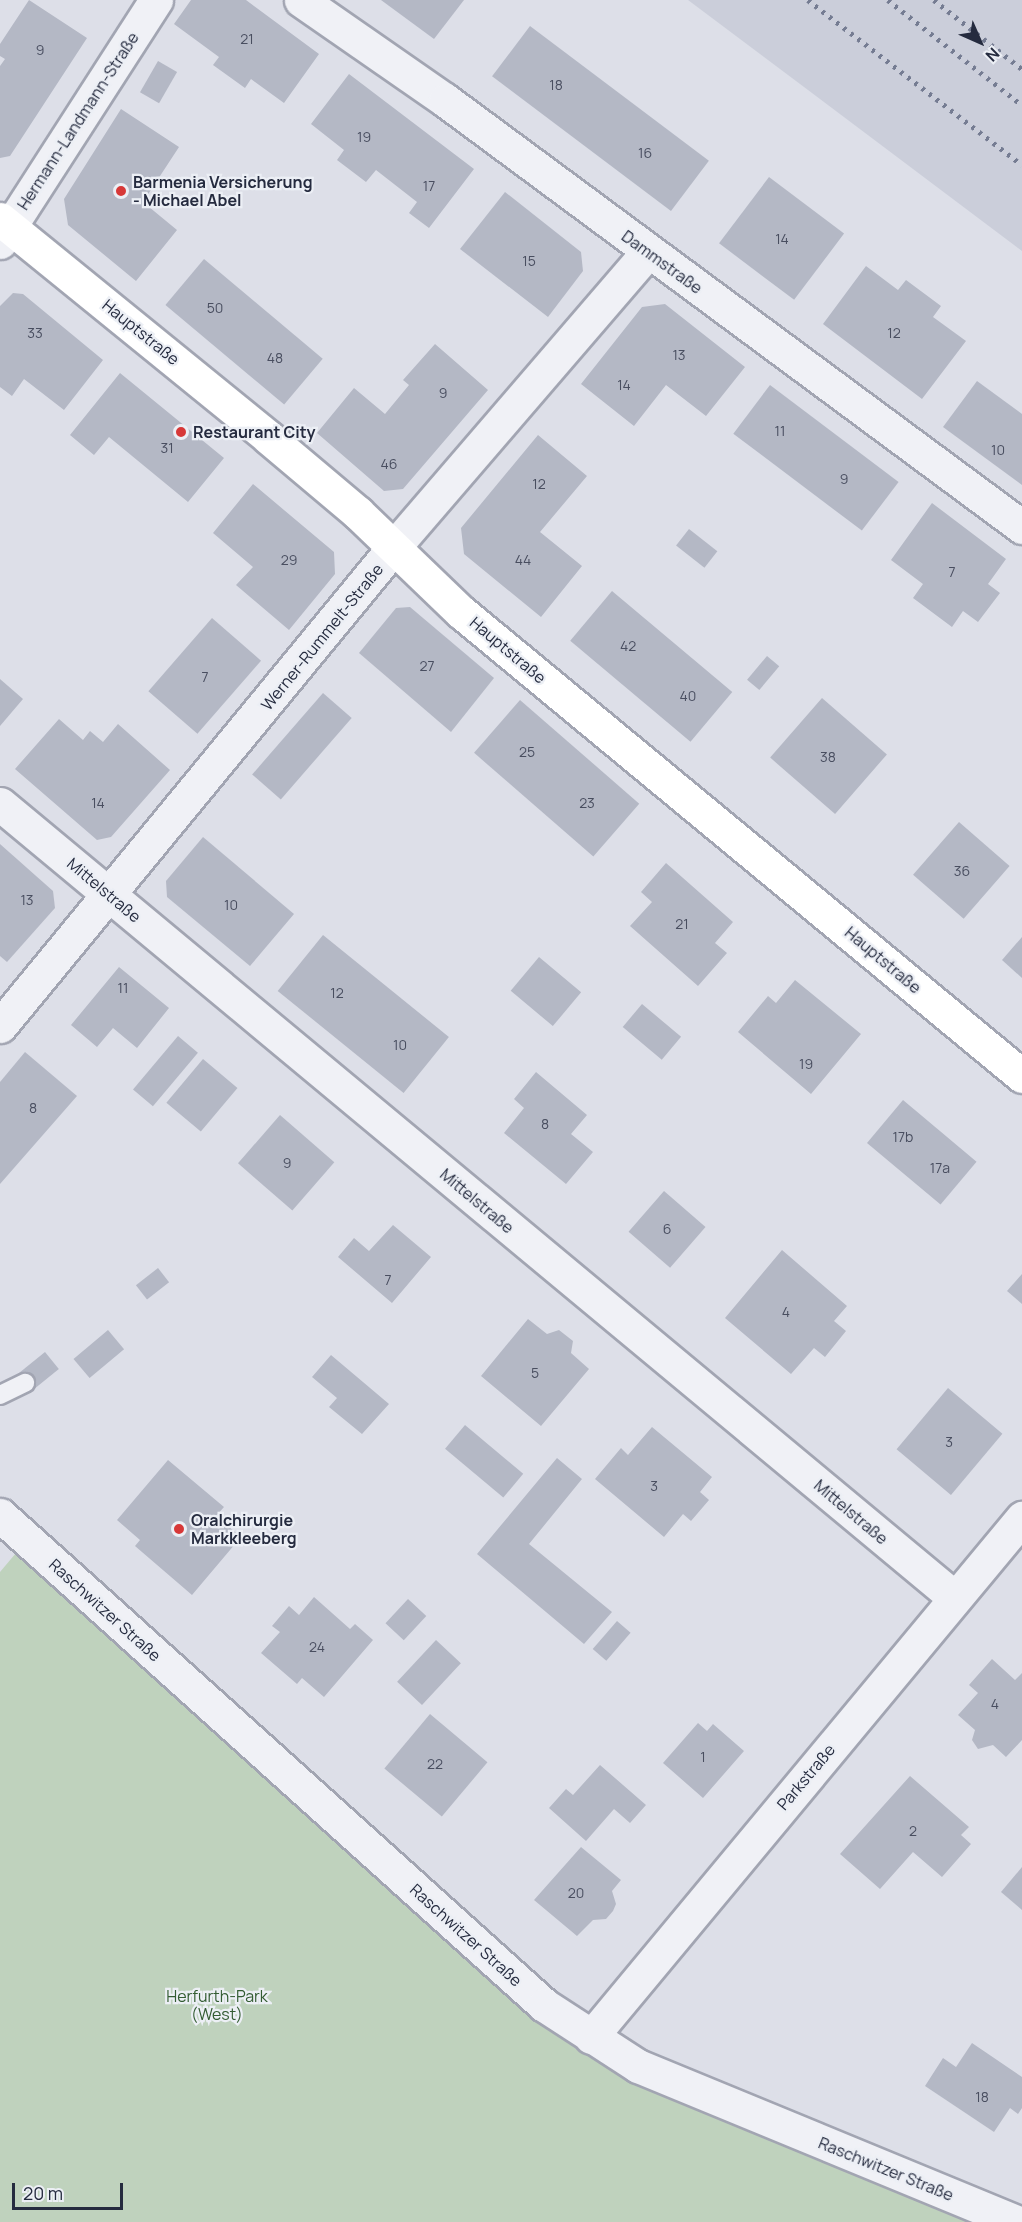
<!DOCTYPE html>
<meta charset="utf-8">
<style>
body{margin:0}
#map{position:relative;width:1022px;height:2222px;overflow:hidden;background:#dddfe8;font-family:Manrope,sans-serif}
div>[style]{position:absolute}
.built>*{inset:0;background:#cbceda}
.green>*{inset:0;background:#bfd2bd}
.building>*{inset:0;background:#b4b8c5;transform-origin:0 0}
.roads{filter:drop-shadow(2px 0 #a2a5b2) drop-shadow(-2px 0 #a2a5b2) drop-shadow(0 2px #a2a5b2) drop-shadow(0 -2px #a2a5b2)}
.lane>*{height:18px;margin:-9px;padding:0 9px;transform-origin:9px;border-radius:9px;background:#f0f1f6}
.street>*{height:33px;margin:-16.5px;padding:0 16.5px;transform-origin:16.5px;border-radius:16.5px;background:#f0f1f6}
.secondary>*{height:33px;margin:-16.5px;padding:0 16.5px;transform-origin:16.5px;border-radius:16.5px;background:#fff}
.rail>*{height:4.5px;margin-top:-2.25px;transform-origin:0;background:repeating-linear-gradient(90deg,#757c92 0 3px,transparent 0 9px)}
.dots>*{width:16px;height:16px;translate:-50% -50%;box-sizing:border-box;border:3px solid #eceff5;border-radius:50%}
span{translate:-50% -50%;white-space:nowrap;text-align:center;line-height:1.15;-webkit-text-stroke:4.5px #eceff5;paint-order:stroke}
.number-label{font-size:14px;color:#494e60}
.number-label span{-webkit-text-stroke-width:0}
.street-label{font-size:16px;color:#252b3f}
.poi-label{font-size:16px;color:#252b3f;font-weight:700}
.left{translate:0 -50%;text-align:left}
.park-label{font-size:16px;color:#335c32}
.north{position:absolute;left:950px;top:12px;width:60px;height:60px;-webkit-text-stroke:4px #eceff5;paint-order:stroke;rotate:135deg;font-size:16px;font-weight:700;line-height:24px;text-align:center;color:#252b3f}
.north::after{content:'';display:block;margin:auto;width:21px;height:27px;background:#252b3f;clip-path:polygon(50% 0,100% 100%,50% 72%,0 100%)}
.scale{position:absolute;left:12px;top:2183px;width:111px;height:27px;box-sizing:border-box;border:3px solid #252b3f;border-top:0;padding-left:8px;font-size:18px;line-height:21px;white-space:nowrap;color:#252b3f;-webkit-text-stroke:4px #eceff5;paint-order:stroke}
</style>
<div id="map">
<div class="built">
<i style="clip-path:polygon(688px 0,1022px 0,1022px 251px,808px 90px)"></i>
</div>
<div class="green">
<i style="clip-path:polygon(27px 1540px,544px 2005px,1017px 2222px,0 2222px,0 1572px)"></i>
</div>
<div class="building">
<i style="clip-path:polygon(29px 0,87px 38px,10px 156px,0 158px,0 66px,5px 59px,0 56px,0 44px)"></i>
<i style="clip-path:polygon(191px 0,246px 0,319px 54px,284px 103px,251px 79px,245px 88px,213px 65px,219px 57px,174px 24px)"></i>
<i style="clip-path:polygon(381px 0,464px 0,434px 39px)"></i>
<i style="left:530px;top:26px;width:224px;height:63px;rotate:37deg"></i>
<i style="left:158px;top:61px;width:22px;height:36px;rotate:30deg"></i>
<i style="clip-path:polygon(349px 74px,474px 169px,429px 228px,409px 213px,417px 202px,376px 170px,366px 182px,337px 160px,344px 150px,311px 124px)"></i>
<i style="clip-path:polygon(121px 109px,179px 147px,143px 202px,177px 230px,136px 281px,68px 225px,64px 199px)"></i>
<i style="left:769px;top:177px;width:94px;height:83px;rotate:37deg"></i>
<i style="clip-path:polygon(505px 192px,581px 252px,583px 271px,548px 317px,460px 249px)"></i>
<i style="left:204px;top:259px;width:155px;height:60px;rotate:40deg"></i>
<i style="clip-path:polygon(866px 266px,898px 290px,906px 280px,941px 306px,933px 317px,966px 341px,922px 399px,823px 324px)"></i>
<i style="clip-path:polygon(13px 293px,23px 294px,103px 360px,64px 410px,24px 379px,12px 396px,0 387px,0 306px)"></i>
<i style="clip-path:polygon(665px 304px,745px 367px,706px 416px,666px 385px,634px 426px,581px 384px,642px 307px)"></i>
<i style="clip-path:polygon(435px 344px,488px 390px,403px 489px,384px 491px,317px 433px,354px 388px,385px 414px,409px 385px,403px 380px)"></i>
<i style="clip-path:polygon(120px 373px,224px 458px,188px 502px,109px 437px,94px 455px,70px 435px)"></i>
<i style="clip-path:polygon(977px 381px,1022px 414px,1022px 485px,943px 427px)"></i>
<i style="left:770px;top:385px;width:161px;height:61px;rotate:37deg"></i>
<i style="clip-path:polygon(538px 435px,587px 476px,540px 532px,582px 566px,541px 617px,464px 554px,461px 528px)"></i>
<i style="clip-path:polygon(253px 484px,334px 552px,335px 574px,289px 630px,236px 585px,253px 567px,213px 533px)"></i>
<i style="clip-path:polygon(932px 503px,1006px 559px,988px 584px,1000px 593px,978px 622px,963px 611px,952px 627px,913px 598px,923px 584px,891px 560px)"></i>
<i style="left:689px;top:529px;width:36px;height:21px;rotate:38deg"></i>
<i style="left:612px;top:591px;width:157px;height:65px;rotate:40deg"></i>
<i style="clip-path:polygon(410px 607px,494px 678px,451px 732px,359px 653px,396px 608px)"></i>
<i style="left:212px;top:618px;width:65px;height:97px;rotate:41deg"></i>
<i style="left:767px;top:656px;width:16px;height:31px;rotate:40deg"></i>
<i style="clip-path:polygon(0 679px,23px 699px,0 726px)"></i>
<i style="left:323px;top:693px;width:38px;height:108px;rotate:41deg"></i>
<i style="left:822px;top:698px;width:86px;height:79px;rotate:41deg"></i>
<i style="left:520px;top:700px;width:158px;height:70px;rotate:41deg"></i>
<i style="clip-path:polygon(59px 719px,83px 740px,90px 731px,103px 742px,118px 724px,170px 770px,111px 837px,97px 840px,15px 769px)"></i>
<i style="left:959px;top:822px;width:67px;height:70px;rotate:41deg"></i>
<i style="clip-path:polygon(203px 837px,294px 914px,250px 966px,167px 897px,166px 881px)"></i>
<i style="clip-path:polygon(0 844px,53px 891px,55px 908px,7px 962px,0 956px)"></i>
<i style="clip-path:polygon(666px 863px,733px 922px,715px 943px,727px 953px,698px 986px,630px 926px,652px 902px,641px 892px)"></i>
<i style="left:323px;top:935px;width:162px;height:72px;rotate:39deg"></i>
<i style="clip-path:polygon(1022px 937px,1022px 978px,1002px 960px)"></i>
<i style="left:539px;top:957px;width:55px;height:44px;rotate:40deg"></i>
<i style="clip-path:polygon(119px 967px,169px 1008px,137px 1048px,113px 1028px,97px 1047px,71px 1025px)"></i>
<i style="clip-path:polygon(795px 980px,861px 1034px,811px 1094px,738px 1032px,768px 996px,776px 1003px)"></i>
<i style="left:642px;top:1004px;width:51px;height:30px;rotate:40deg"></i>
<i style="left:178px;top:1036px;width:26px;height:70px;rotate:40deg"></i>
<i style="clip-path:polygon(25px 1052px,77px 1096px,0 1184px,0 1082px)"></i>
<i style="left:203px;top:1059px;width:45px;height:57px;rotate:40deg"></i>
<i style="clip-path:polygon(536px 1072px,587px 1115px,571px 1134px,593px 1152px,566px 1184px,504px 1133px,524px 1108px,514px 1099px)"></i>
<i style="left:903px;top:1100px;width:96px;height:56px;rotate:40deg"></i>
<i style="left:280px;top:1115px;width:72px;height:64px;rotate:41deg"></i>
<i style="left:664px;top:1191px;width:55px;height:54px;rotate:41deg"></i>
<i style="clip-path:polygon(393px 1225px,431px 1257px,392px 1303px,338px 1257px,354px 1238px,369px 1251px)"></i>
<i style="clip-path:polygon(782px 1250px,847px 1306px,834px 1321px,846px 1331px,825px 1357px,814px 1348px,791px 1374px,725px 1318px)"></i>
<i style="left:158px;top:1268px;width:18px;height:28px;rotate:52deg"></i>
<i style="clip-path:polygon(1022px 1274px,1022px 1304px,1007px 1291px)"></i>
<i style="clip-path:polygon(528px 1319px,547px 1334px,559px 1330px,573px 1341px,571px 1353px,589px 1369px,541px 1426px,481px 1376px)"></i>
<i style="left:108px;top:1330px;width:25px;height:45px;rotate:50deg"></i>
<i style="left:45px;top:1352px;width:22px;height:35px;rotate:51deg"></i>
<i style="clip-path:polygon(331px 1355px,389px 1404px,362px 1434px,329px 1407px,337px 1398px,312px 1377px)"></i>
<i style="left:948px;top:1388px;width:71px;height:80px;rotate:40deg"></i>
<i style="left:465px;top:1425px;width:76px;height:31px;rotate:40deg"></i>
<i style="clip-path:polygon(652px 1427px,712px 1477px,700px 1492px,709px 1500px,691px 1521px,683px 1514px,664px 1537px,595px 1479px,621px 1448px,628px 1455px)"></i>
<i style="clip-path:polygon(557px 1458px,582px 1479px,529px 1544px,612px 1612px,584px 1644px,477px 1554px)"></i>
<i style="clip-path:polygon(168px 1460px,224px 1507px,216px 1516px,241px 1537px,192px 1595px,135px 1546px,140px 1540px,117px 1520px)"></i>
<i style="clip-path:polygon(314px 1597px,350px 1629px,355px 1624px,373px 1640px,324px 1697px,302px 1678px,297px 1684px,261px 1653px,280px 1632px,272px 1626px,289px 1606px,299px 1615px)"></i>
<i style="left:408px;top:1599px;width:25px;height:33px;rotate:43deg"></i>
<i style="left:617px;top:1621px;width:18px;height:37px;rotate:41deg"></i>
<i style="left:436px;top:1640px;width:34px;height:57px;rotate:43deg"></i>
<i style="clip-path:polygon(992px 1659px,1015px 1680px,1022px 1673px,1022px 1740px,1006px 1757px,993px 1745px,978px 1749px,972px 1740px,975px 1730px,958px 1715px,978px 1693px,969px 1685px)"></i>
<i style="left:430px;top:1714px;width:75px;height:71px;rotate:40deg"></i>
<i style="clip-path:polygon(698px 1723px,707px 1731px,713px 1724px,744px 1751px,703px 1798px,663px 1763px)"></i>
<i style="clip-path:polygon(600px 1765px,646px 1805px,630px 1823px,614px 1809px,586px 1841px,549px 1808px,566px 1789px,573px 1795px)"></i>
<i style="clip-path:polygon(910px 1776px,969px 1827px,961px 1835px,971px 1844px,942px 1877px,913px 1852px,880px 1889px,840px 1854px)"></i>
<i style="clip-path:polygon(581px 1847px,621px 1880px,612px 1891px,616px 1904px,613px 1911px,606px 1919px,593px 1920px,577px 1936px,534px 1900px)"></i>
<i style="clip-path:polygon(1022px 1867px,1022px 1910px,1001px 1892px)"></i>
<i style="clip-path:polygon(972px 2043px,1022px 2077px,1022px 2108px,1018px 2114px,1010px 2108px,994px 2132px,925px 2086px,943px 2058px,956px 2067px)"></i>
</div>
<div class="roads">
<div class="lane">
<i style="left:0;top:1395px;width:28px;rotate:-26deg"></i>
</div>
<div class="street">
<i style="left:301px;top:0;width:175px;rotate:34.8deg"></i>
<i style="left:445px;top:100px;width:718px;rotate:36.5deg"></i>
<i style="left:0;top:242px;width:288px;rotate:-57.2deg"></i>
<i style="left:0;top:804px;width:1242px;rotate:39.74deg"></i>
<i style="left:0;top:1026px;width:620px;rotate:-50.56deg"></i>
<i style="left:394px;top:547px;width:389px;rotate:-49.3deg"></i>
<i style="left:0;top:1515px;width:732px;rotate:42.01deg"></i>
<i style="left:544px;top:2005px;width:112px;rotate:33deg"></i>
<i style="left:638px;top:2066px;width:410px;rotate:22.4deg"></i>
<i style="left:591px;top:2037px;width:675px;rotate:-50.29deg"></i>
</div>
<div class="secondary">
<i style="left:0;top:219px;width:347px;rotate:39.1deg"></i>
<i style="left:269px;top:438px;width:116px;rotate:40.1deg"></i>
<i style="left:358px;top:513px;width:143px;rotate:43.9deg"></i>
<i style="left:461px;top:612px;width:728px;rotate:39.59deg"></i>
</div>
</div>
<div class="rail">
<i style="left:808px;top:0;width:270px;rotate:37.6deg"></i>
<i style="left:888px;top:0;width:170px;rotate:38.1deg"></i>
<i style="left:934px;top:0;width:112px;rotate:38.1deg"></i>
</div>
<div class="dots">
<i style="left:121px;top:191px;background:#d73838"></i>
<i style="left:181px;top:432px;background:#d73838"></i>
<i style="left:179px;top:1529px;background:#d73838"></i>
</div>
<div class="number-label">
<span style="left:247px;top:39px">21</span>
<span style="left:40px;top:50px">9</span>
<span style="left:556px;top:85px">18</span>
<span style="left:364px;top:137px">19</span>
<span style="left:645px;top:153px">16</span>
<span style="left:429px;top:186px">17</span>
<span style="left:782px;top:239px">14</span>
<span style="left:529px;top:261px">15</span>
<span style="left:215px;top:308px">50</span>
<span style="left:35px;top:333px">33</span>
<span style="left:894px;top:333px">12</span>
<span style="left:679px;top:355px">13</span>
<span style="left:275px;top:358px">48</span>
<span style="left:624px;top:385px">14</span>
<span style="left:443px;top:393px">9</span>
<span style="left:780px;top:431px">11</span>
<span style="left:167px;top:448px">31</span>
<span style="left:998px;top:450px">10</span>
<span style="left:389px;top:464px">46</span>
<span style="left:844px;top:479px">9</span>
<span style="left:539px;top:484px">12</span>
<span style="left:289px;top:560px">29</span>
<span style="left:523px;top:560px">44</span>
<span style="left:952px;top:572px">7</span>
<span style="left:628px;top:646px">42</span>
<span style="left:427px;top:666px">27</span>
<span style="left:205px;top:677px">7</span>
<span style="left:688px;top:696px">40</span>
<span style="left:527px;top:752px">25</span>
<span style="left:828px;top:757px">38</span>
<span style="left:98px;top:803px">14</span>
<span style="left:587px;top:803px">23</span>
<span style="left:962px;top:871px">36</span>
<span style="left:27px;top:900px">13</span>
<span style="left:231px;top:905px">10</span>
<span style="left:682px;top:924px">21</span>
<span style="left:123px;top:988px">11</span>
<span style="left:337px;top:993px">12</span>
<span style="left:400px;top:1045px">10</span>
<span style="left:806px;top:1064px">19</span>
<span style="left:33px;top:1108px">8</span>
<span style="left:545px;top:1124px">8</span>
<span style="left:903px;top:1137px">17b</span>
<span style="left:287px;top:1163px">9</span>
<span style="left:940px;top:1168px">17a</span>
<span style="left:667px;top:1229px">6</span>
<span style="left:388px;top:1280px">7</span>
<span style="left:786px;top:1312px">4</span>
<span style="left:535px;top:1373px">5</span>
<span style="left:949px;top:1442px">3</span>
<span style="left:654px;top:1486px">3</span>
<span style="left:317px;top:1647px">24</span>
<span style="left:995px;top:1704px">4</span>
<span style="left:703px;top:1757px">1</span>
<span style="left:435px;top:1764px">22</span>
<span style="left:913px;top:1831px">2</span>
<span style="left:576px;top:1893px">20</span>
<span style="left:982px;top:2097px">18</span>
</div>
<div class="street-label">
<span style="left:78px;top:121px;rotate:-57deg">Hermann-Landmann-Straße</span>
<span style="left:662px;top:262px;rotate:36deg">Dammstraße</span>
<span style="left:141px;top:332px;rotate:39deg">Hauptstraße</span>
<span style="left:322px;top:637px;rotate:-51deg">Werner-Rummelt-Straße</span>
<span style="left:508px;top:650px;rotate:40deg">Hauptstraße</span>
<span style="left:104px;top:890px;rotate:40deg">Mittelstraße</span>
<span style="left:883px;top:960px;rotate:40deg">Hauptstraße</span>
<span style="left:477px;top:1201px;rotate:40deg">Mittelstraße</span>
<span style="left:851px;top:1512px;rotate:40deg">Mittelstraße</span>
<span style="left:105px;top:1610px;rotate:42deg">Raschwitzer Straße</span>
<span style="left:806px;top:1777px;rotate:-50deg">Parkstraße</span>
<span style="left:466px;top:1935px;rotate:42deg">Raschwitzer Straße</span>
<span style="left:886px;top:2169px;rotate:22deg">Raschwitzer Straße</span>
</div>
<div class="poi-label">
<span class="left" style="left:133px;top:191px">Barmenia Versicherung<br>- Michael Abel</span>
<span class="left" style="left:193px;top:432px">Restaurant City</span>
<span class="left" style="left:191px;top:1529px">Oralchirurgie<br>Markkleeberg</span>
</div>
<div class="park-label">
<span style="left:217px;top:2005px">Herfurth-Park<br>(West)</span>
</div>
<div class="north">N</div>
<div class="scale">20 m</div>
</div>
